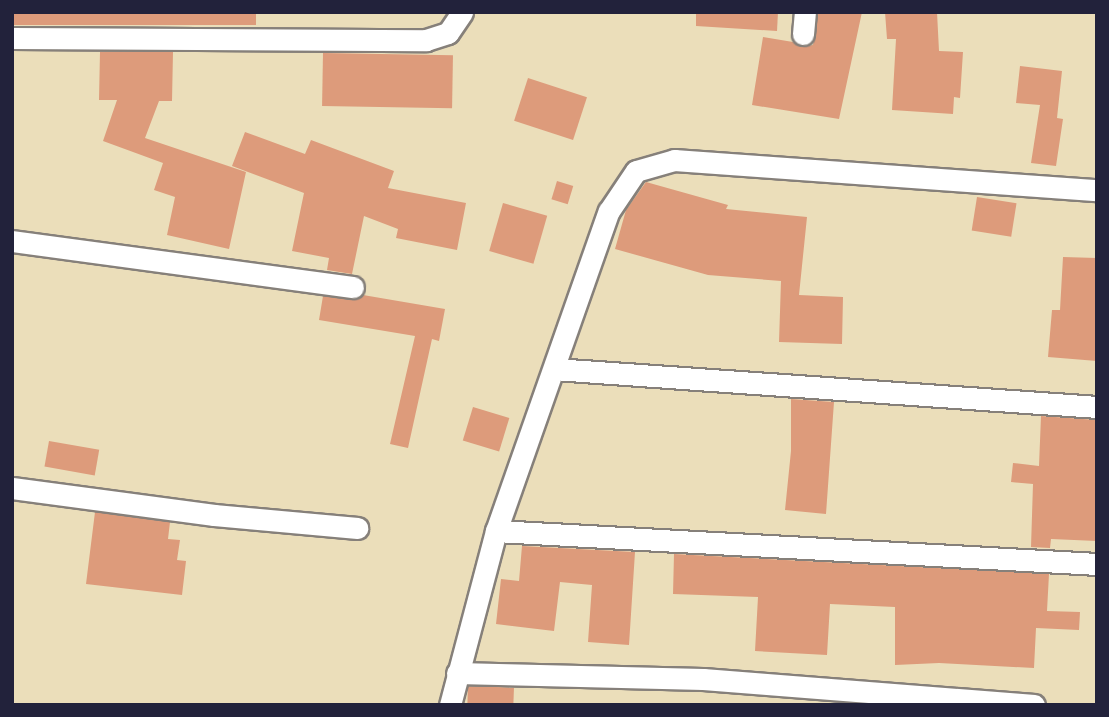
<!DOCTYPE html>
<style>
body{margin:0}
#map{position:relative;width:1109px;height:717px;overflow:hidden;background:#ebdeba;font-family:Dekko,sans-serif}
div>[style]{position:absolute}
.building>*{inset:0;background:#dd9b7b;transform-origin:0 0}
.roads{filter:drop-shadow(2px 0 #86807a) drop-shadow(-2px 0 #86807a) drop-shadow(0 2px #86807a) drop-shadow(0 -2px #86807a)}
.minor>*{height:21px;margin:-10.5px;padding:0 10.5px;transform-origin:10.5px;border-radius:10.5px;background:#fff}
span{translate:-50% -50%;white-space:nowrap;text-align:center;line-height:1.15;-webkit-text-stroke:5px #fbf7ec;paint-order:stroke}
.frame{position:absolute;inset:0;border:14px solid #22223b;pointer-events:none}
</style>
<div id="map">
<div class="building">
<i style="left:12px;top:12px;width:244px;height:13px"></i>
<i style="clip-path:polygon(696px 12px,778px 12px,777px 31px,696px 26px)"></i>
<i style="clip-path:polygon(818px 12px,862px 12px,839px 119px,752px 105px,763px 37px,793px 42px,801px 47px,813px 45px)"></i>
<i style="clip-path:polygon(885px 12px,937px 12px,939px 51px,963px 52px,960px 98px,954px 97px,953px 114px,892px 110px,896px 39px,887px 39px)"></i>
<i style="clip-path:polygon(100px 52px,173px 52px,172px 101px,159px 101px,145px 138px,246px 172px,229px 249px,167px 235px,175px 197px,154px 190px,163px 163px,103px 141px,117px 100px,99px 100px)"></i>
<i style="left:323px;top:53px;width:130px;height:53px;rotate:1deg"></i>
<i style="clip-path:polygon(1020px 66px,1062px 71px,1057px 118px,1063px 119px,1056px 166px,1031px 163px,1040px 105px,1016px 103px)"></i>
<i style="left:528px;top:78px;width:62px;height:45px;rotate:18deg"></i>
<i style="clip-path:polygon(245px 132px,305px 154px,311px 140px,394px 171px,388px 188px,466px 203px,457px 250px,396px 238px,398px 229px,364px 216px,352px 274px,327px 270px,329px 258px,292px 251px,304px 193px,232px 166px)"></i>
<i style="left:557px;top:181px;width:17px;height:19px;rotate:17deg"></i>
<i style="clip-path:polygon(646px 182px,728px 205px,726px 209px,807px 217px,799px 295px,843px 297px,842px 344px,779px 342px,781px 281px,708px 275px,615px 249px,626px 210px)"></i>
<i style="left:977px;top:197px;width:40px;height:34px;rotate:9deg"></i>
<i style="left:503px;top:203px;width:46px;height:50px;rotate:16deg"></i>
<i style="clip-path:polygon(1063px 257px,1097px 258px,1097px 361px,1048px 357px,1052px 310px,1060px 310px)"></i>
<i style="clip-path:polygon(363px 295px,445px 309px,439px 341px,432px 339px,408px 448px,390px 444px,415px 336px,319px 320px,323px 296px,352px 300px)"></i>
<i style="clip-path:polygon(791px 399px,834px 402px,826px 514px,785px 510px,791px 451px)"></i>
<i style="left:473px;top:407px;width:38px;height:35px;rotate:17deg"></i>
<i style="clip-path:polygon(1041px 416px,1097px 420px,1097px 541px,1051px 539px,1050px 548px,1031px 547px,1033px 484px,1011px 482px,1013px 463px,1039px 466px)"></i>
<i style="left:49px;top:441px;width:51px;height:26px;rotate:10deg"></i>
<i style="clip-path:polygon(95px 512px,170px 522px,168px 539px,180px 540px,177px 560px,186px 561px,182px 595px,86px 584px)"></i>
<i style="clip-path:polygon(522px 546px,635px 552px,629px 645px,588px 642px,592px 585px,560px 582px,554px 631px,496px 624px,501px 579px,519px 581px)"></i>
<i style="clip-path:polygon(674px 554px,1049px 574px,1047px 611px,1080px 612px,1079px 630px,1036px 628px,1034px 668px,939px 663px,895px 665px,895px 607px,830px 604px,827px 655px,755px 651px,758px 597px,673px 594px)"></i>
<i style="left:468px;top:686px;width:46px;height:19px;rotate:2deg"></i>
</div>
<div class="roads">
<div class="minor">
<i style="left:803px;top:34px;width:22px;rotate:-85deg"></i>
<i style="left:12px;top:38px;width:414px;rotate:0.3deg"></i>
<i style="left:426px;top:40px;width:23px;rotate:-18deg"></i>
<i style="left:448px;top:33px;width:25px;rotate:-56deg"></i>
<i style="left:12px;top:241px;width:344px;rotate:7.7deg"></i>
<i style="left:554px;top:369px;width:544px;rotate:4deg"></i>
<i style="left:12px;top:488px;width:204px;rotate:7.6deg"></i>
<i style="left:214px;top:515px;width:144px;rotate:5.2deg"></i>
<i style="left:496px;top:531px;width:602px;rotate:3.14deg"></i>
<i style="left:457px;top:673px;width:246px;rotate:1.4deg"></i>
<i style="left:703px;top:679px;width:332px;rotate:4.5deg"></i>
<i style="left:450px;top:705px;width:180px;rotate:-75.2deg"></i>
<i style="left:496px;top:531px;width:339px;rotate:-70.6deg"></i>
<i style="left:609px;top:211px;width:48px;rotate:-56deg"></i>
<i style="left:636px;top:171px;width:40px;rotate:-16deg"></i>
<i style="left:674px;top:160px;width:424px;rotate:4.1deg"></i>
</div>
</div>
<div class="frame"></div>
</div>
